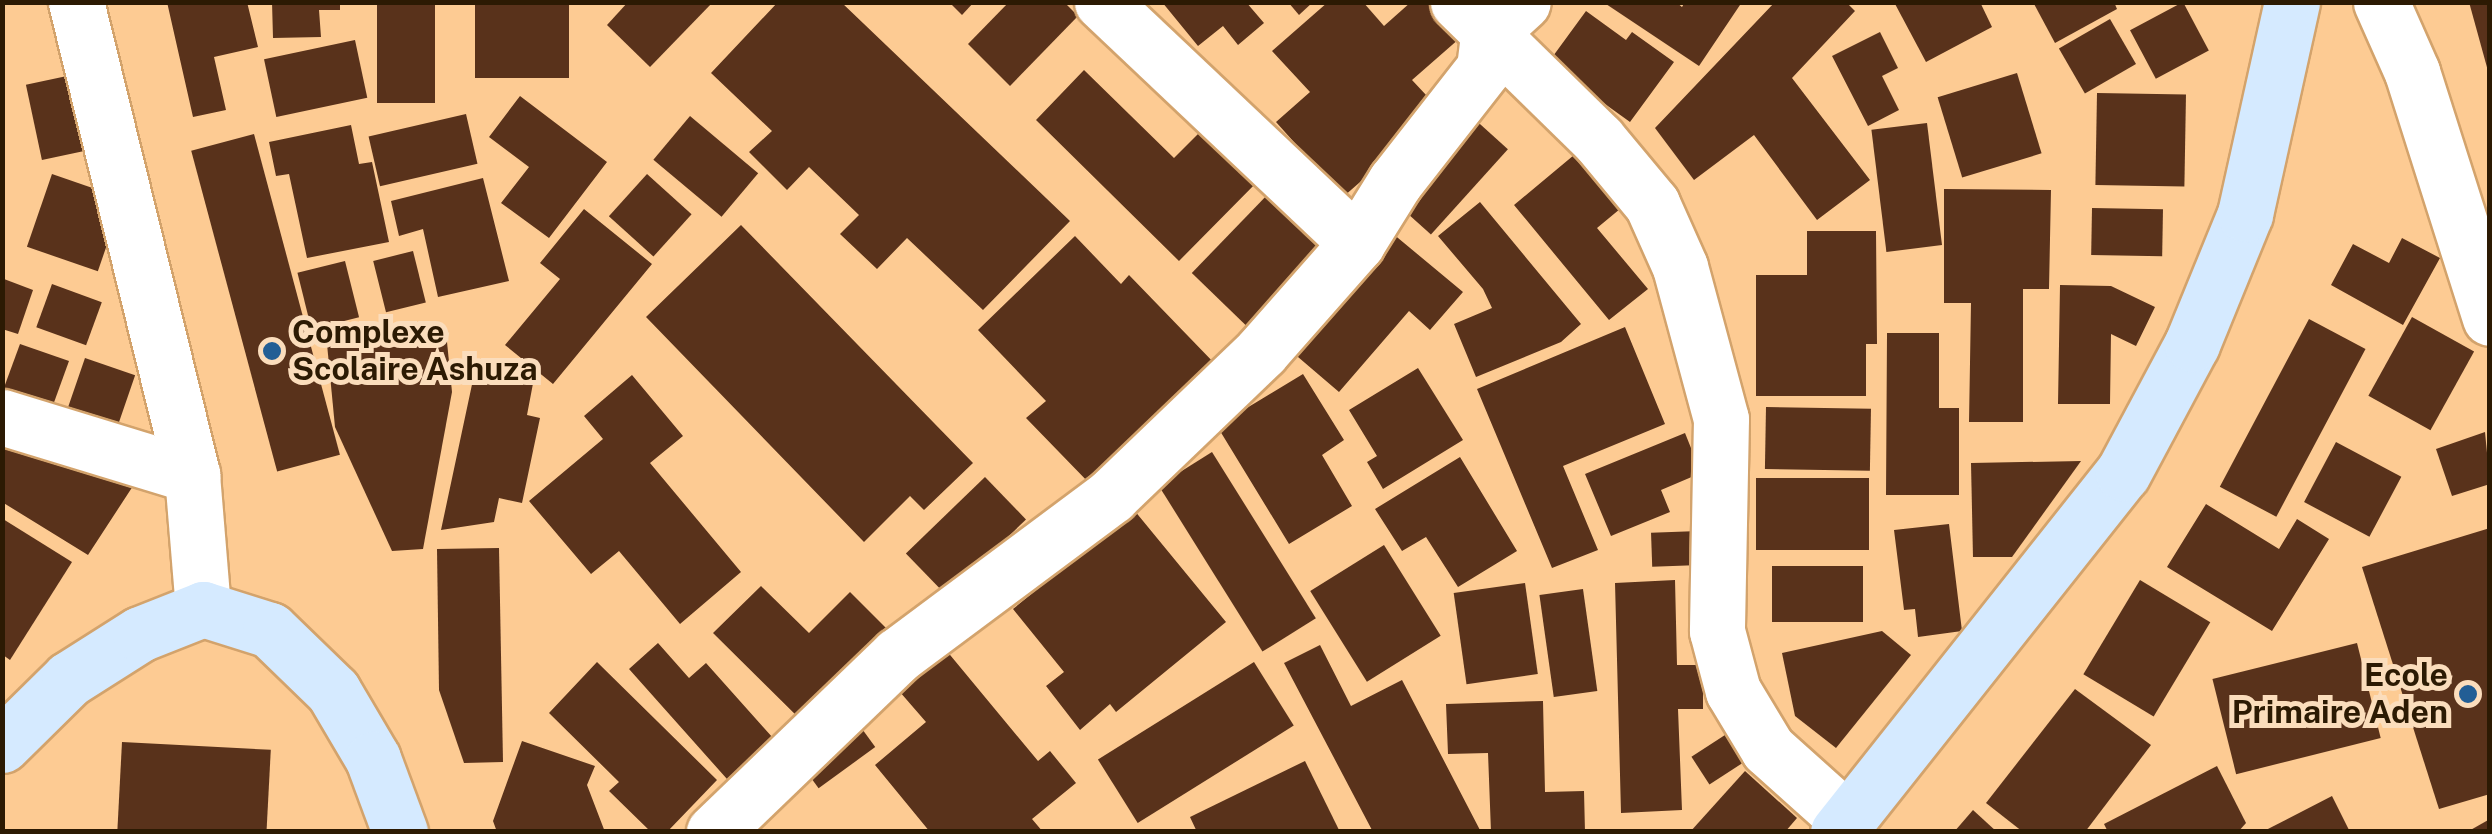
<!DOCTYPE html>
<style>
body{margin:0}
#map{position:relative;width:2492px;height:834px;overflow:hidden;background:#fdcb93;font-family:"Public Sans",sans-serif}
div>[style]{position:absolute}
.building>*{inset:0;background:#59321b;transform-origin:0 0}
.roads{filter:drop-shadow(2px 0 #d3a36c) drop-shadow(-2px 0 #d3a36c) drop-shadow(0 2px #d3a36c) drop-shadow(0 -2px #d3a36c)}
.street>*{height:55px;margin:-27.5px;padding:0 27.5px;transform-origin:27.5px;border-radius:27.5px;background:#fff}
.secondary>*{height:55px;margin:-27.5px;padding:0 27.5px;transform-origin:27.5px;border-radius:27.5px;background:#d5eaff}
.dots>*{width:28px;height:28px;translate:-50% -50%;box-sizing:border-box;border:5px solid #fbddbc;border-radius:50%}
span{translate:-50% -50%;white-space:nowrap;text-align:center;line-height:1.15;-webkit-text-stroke:10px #fbddbc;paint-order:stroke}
.poi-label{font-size:32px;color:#2c1a03;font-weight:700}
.left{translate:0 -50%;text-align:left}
.right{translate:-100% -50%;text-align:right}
.frame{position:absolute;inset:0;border:5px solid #2c1a03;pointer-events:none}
</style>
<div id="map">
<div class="building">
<i style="clip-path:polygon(167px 2px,247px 2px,258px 47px,214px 57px,226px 110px,193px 117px)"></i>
<i style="clip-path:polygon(272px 2px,340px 2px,340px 10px,319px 10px,321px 37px,273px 38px)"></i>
<i style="left:377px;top:2px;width:58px;height:101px"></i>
<i style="left:475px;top:2px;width:94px;height:76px"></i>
<i style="clip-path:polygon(628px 2px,713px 2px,650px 67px,607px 25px)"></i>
<i style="clip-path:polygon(778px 2px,841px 2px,1070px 221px,983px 310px,907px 238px,877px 269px,840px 234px,859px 215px,809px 167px,787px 190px,749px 152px,772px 131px,711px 73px)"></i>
<i style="clip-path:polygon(949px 2px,974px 2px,962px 15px)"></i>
<i style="clip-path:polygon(1009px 2px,1064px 2px,1078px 16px,1010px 86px,968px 44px)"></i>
<i style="clip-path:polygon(1162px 2px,1246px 2px,1264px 23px,1238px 45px,1223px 26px,1198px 46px)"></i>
<i style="clip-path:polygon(1288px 2px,1313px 2px,1299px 15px)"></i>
<i style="clip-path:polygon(1328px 2px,1363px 2px,1384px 26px,1411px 2px,1430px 2px,1460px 38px,1412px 80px,1441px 111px,1343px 197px,1276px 122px,1310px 92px,1272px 51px)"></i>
<i style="clip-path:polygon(1603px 2px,1676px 2px,1682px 7px,1685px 2px,1742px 2px,1699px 66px)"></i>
<i style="clip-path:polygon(1775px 2px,1846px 2px,1855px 11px,1792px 78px,1870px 180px,1817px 220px,1754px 135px,1694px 180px,1655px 128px)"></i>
<i style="clip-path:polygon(1894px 2px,1980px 2px,1992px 27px,1926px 62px)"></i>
<i style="clip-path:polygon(2033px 2px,2114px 2px,2117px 9px,2055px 43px)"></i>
<i style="left:2183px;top:2px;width:55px;height:60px;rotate:62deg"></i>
<i style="clip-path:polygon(2469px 2px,2490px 2px,2490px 70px,2488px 71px)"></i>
<i style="clip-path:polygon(1586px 11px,1626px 40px,1632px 32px,1674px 62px,1630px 122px,1548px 63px)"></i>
<i style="left:2110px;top:19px;width:52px;height:59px;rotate:60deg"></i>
<i style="clip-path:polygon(1880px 32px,1898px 68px,1882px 76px,1899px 110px,1868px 126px,1832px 56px)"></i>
<i style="left:355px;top:40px;width:59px;height:93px;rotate:78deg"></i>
<i style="clip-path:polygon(1084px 70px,1174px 158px,1207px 125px,1261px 178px,1179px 261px,1036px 120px)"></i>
<i style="left:2017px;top:73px;width:84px;height:83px;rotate:73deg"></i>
<i style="left:67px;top:76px;width:77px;height:42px;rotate:78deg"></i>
<i style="left:2097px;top:93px;width:89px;height:92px;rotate:1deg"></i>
<i style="clip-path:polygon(520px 96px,607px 162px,549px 238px,501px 203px,529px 167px,489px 137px)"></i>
<i style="left:466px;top:114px;width:51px;height:100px;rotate:77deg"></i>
<i style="left:1470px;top:115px;width:51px;height:115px;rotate:42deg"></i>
<i style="left:690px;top:116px;width:89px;height:57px;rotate:40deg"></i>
<i style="left:1927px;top:123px;width:123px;height:56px;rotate:83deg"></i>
<i style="clip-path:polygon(351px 125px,359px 164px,372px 162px,389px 242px,307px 258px,289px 174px,276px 176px,269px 142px)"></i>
<i style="left:254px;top:134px;width:332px;height:65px;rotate:75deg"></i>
<i style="clip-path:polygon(1580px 150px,1626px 204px,1597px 228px,1648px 289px,1609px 320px,1514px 205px)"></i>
<i style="left:52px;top:174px;width:75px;height:77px;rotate:19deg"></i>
<i style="left:647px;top:174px;width:60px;height:57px;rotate:42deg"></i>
<i style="clip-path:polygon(483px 178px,509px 281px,438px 297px,423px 229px,399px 236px,391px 201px)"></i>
<i style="clip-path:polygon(1944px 189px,2051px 190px,2049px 289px,2023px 289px,2023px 422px,1969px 422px,1971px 303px,1944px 303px)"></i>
<i style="left:1271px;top:191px;width:79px;height:114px;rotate:44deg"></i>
<i style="clip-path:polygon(1480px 202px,1581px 324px,1561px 342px,1476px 377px,1454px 324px,1492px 308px,1483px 289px,1438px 236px)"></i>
<i style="left:2092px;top:208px;width:71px;height:47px;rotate:1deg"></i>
<i style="clip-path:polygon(584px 209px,652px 264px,553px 384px,505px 345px,560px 279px,540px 263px)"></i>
<i style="clip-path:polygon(741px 225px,973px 463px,924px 510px,910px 496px,864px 542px,646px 317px)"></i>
<i style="clip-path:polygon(1807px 231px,1876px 231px,1877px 344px,1866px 344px,1866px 396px,1756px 396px,1756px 275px,1807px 275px)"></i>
<i style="clip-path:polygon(1392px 233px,1463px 292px,1430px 330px,1409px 311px,1339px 392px,1291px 351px)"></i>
<i style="clip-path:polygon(1075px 236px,1121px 284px,1129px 275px,1218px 367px,1092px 486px,1026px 418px,1046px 401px,978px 330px)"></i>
<i style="clip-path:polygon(2402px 238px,2440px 258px,2403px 325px,2331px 285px,2353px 244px,2389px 263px)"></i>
<i style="left:413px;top:251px;width:53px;height:41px;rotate:76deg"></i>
<i style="left:345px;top:261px;width:58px;height:49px;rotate:76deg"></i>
<i style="clip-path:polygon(4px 279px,33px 290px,18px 334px,2px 329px)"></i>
<i style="left:52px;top:284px;width:53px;height:46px;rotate:20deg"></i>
<i style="clip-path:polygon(2060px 285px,2111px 286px,2155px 307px,2136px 346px,2111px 334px,2110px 404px,2058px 404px)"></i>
<i style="left:2412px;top:317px;width:71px;height:90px;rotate:29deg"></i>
<i style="left:2309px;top:319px;width:64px;height:190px;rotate:28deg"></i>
<i style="clip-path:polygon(1625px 327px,1665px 424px,1563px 466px,1598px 550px,1552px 568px,1477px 389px)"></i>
<i style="clip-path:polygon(446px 332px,452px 392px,423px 549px,392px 551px,335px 427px,327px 344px)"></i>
<i style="clip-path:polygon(1887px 333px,1939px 333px,1939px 408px,1959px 408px,1959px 495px,1886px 495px)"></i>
<i style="clip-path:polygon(20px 344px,69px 361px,48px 419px,2px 393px)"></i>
<i style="left:85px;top:358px;width:53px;height:61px;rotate:19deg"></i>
<i style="clip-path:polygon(477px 361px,535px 373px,527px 415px,540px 418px,522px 503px,499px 498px,494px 522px,441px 530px)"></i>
<i style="clip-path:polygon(1418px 368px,1463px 440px,1383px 489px,1367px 462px,1377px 456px,1349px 410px)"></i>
<i style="clip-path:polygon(1303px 374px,1344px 440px,1322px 455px,1352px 506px,1289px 544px,1217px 426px)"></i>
<i style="clip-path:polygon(632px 375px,683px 436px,650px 463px,741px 572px,680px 624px,619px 551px,591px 574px,529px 501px,603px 439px,584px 416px)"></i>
<i style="left:1766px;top:407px;width:105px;height:62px;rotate:1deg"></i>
<i style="clip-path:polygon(2px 431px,56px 465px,67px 445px,133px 486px,88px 555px,2px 502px)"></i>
<i style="clip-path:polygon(2485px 432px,2490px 484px,2452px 496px,2436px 449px)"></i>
<i style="clip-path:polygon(1685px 433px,1701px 473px,1661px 490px,1670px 512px,1611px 536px,1585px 474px)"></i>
<i style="left:2336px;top:442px;width:74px;height:68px;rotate:28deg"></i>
<i style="left:1212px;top:452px;width:196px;height:63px;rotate:58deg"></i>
<i style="clip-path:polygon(1460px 457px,1517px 551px,1458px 587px,1426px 537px,1402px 551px,1375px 509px)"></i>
<i style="clip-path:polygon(2081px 461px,2012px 557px,1973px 557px,1971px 463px)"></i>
<i style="left:985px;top:477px;width:59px;height:110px;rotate:46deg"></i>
<i style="left:1756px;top:478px;width:113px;height:72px"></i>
<i style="clip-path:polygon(2206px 504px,2279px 549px,2297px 519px,2329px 539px,2272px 631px,2167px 567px)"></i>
<i style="clip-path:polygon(1134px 510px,1226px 622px,1116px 712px,1110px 704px,1080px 730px,1046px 686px,1064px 672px,1013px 609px)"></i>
<i style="clip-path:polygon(3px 519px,72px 562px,10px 660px,3px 655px)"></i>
<i style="clip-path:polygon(1949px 524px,1962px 631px,1918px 637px,1915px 609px,1904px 610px,1894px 530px)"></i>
<i style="clip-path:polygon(2490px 528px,2490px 794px,2439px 809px,2362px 567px)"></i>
<i style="left:1699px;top:531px;width:34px;height:48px;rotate:88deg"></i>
<i style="left:1384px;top:545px;width:107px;height:87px;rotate:58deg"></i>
<i style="clip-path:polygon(499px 548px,503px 762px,464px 763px,439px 690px,437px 549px)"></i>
<i style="left:1863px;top:566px;width:56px;height:91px;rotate:90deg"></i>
<i style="clip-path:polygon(1675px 580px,1677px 665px,1703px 665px,1703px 709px,1678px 709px,1682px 810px,1621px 813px,1615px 583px)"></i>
<i style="left:2140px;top:580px;width:82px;height:110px;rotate:31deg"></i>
<i style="left:1525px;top:583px;width:92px;height:72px;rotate:82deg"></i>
<i style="clip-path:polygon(761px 586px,809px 633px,850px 592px,895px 637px,807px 726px,713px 633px)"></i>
<i style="left:1583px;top:589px;width:103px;height:44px;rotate:82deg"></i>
<i style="clip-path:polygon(1882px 631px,1911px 655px,1836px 748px,1795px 716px,1782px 653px)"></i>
<i style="clip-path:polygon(658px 643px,689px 678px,706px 663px,773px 738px,727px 779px,629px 669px)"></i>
<i style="left:2357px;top:643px;width:98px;height:149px;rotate:76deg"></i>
<i style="clip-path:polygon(941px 644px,1038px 761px,1050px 751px,1076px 783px,1032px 819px,1043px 832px,930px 832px,875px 765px,926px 722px,893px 684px)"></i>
<i style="clip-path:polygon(1320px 645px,1351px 706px,1402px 680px,1481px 832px,1373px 832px,1284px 663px)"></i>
<i style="clip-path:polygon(597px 662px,717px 780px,667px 832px,651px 832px,609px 791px,619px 782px,549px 713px)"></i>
<i style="left:1254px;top:662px;width:75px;height:184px;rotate:58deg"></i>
<i style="clip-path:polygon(2075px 689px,2151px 745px,2085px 832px,2023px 832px,1986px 803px)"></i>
<i style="clip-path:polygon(1543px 701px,1545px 792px,1584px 791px,1585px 832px,1491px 832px,1488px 753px,1448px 754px,1446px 704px)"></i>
<i style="left:857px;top:722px;width:31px;height:70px;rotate:54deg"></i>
<i style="left:1725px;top:735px;width:33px;height:40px;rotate:57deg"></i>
<i style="clip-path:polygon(522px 741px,595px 766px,587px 785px,605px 832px,497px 832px,493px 821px)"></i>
<i style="left:122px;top:742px;width:149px;height:90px;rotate:3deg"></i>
<i style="clip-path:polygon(1305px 761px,1340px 832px,1197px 832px,1190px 817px)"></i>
<i style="clip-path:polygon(2217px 766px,2246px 823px,2238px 832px,2108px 832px,2104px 824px)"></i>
<i style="clip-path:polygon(1745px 771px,1797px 818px,1785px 832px,1690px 832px)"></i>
<i style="clip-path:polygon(2332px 796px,2350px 832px,2262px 832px)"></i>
<i style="clip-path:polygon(1973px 810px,1997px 832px,1954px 832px)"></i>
<i style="clip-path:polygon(2490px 819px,2490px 832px,2467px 832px)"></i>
</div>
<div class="roads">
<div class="street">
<i style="left:76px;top:2px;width:487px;rotate:76.2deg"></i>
<i style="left:192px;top:475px;width:134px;rotate:85.3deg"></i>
<i style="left:1102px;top:2px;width:351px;rotate:43.4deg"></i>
<i style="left:1458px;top:2px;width:196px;rotate:44.4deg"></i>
<i style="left:1598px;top:139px;width:85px;rotate:50.3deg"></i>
<i style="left:1652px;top:204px;width:69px;rotate:66deg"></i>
<i style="left:1680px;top:267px;width:157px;rotate:74.9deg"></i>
<i style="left:1721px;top:419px;width:212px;rotate:91.1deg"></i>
<i style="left:1717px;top:631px;width:62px;rotate:75.1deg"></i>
<i style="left:1733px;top:691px;width:68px;rotate:58.9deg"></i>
<i style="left:1768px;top:749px;width:106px;rotate:41.9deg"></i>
<i style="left:2381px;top:2px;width:77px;rotate:66.1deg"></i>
<i style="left:2412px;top:72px;width:258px;rotate:72.4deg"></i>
<i style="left:2px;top:417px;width:199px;rotate:17deg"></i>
<i style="left:714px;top:832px;width:255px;rotate:-43.9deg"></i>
<i style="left:898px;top:655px;width:266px;rotate:-36.7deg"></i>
<i style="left:1111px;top:496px;width:208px;rotate:-43.8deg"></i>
<i style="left:1261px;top:352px;width:145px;rotate:-48.6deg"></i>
<i style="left:1357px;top:243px;width:72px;rotate:-58.1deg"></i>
<i style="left:1395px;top:182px;width:145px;rotate:-52deg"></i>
<i style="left:1484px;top:68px;width:34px;rotate:-83deg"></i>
<i style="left:1488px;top:34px;width:47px;rotate:-42.4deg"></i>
</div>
<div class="secondary">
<i style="left:2px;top:745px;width:94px;rotate:-44.6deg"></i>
<i style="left:69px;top:679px;width:84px;rotate:-32.4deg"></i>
<i style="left:140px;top:634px;width:68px;rotate:-21.6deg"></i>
<i style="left:203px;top:609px;width:70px;rotate:17.4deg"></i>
<i style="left:270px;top:630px;width:88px;rotate:44.1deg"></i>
<i style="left:333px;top:691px;width:79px;rotate:59.5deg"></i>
<i style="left:373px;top:759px;width:78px;rotate:69.7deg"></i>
<i style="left:1838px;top:832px;width:458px;rotate:-51.6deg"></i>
<i style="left:2123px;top:473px;width:146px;rotate:-61.9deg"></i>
<i style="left:2192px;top:344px;width:140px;rotate:-67.8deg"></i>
<i style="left:2245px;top:214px;width:217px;rotate:-77.5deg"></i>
</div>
</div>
<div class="dots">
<i style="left:272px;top:351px;background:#225e95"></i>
<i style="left:2468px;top:694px;background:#225e95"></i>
</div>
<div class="poi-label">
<span class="left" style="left:292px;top:351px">Complexe<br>Scolaire Ashuza</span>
<span class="right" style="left:2448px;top:694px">Ecole<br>Primaire Aden</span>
</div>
<div class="frame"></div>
</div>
